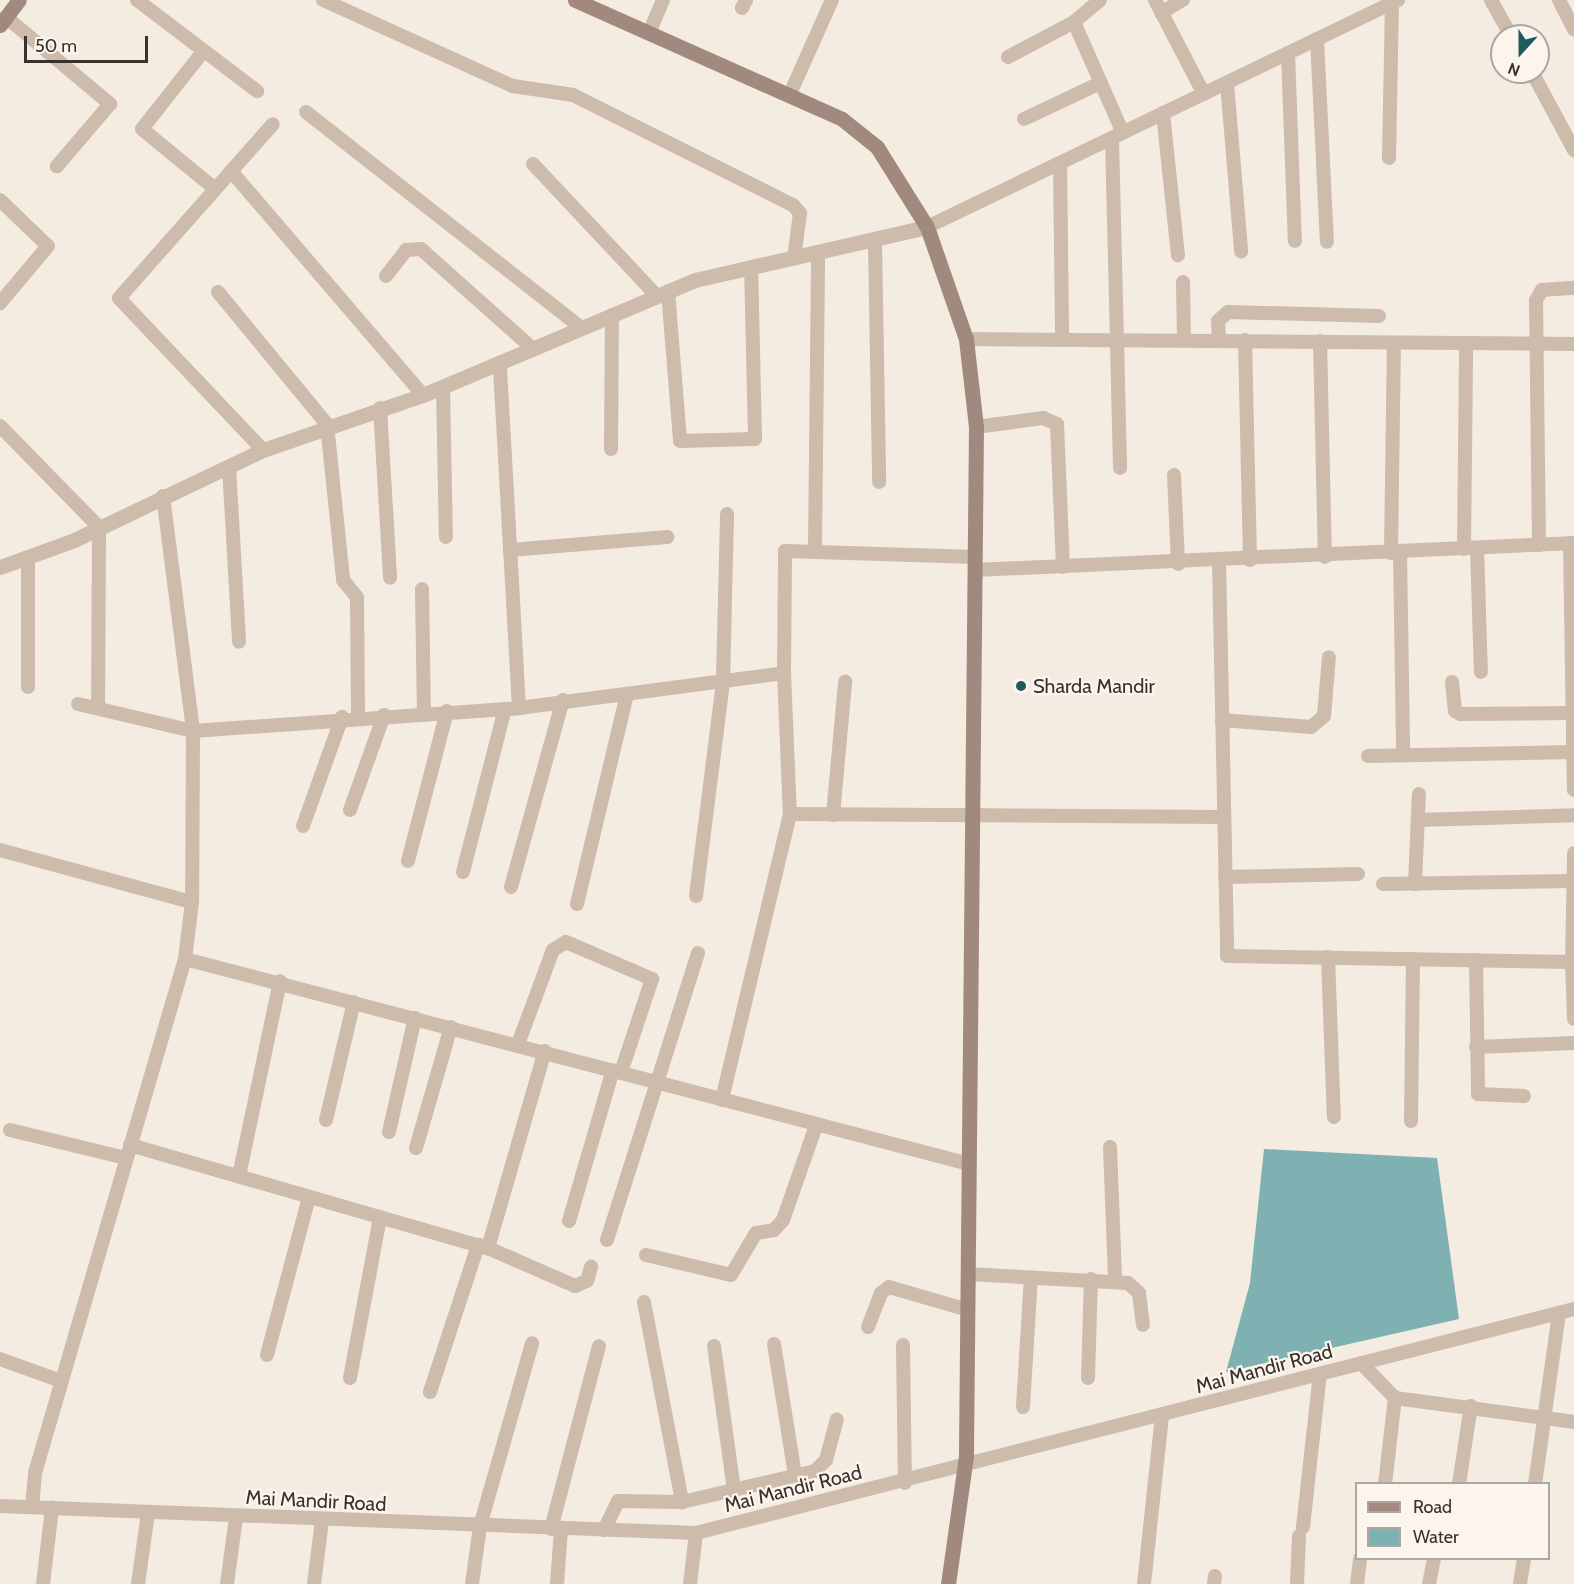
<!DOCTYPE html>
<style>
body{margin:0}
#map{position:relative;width:1574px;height:1584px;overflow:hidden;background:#f4ebe1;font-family:Cabin,sans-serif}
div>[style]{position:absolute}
.water>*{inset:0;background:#7fb0b2}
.minor>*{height:14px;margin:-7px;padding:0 7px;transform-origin:7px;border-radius:7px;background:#cdbbac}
.tertiary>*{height:15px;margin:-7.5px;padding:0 7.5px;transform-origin:7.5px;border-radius:7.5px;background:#cdbbac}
.secondary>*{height:15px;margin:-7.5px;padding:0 7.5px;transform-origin:7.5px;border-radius:7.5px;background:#a18a7d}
.dots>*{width:16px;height:16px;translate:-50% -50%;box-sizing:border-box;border:3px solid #fbf5ee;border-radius:50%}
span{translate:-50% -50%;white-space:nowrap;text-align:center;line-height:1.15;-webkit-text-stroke:4.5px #fbf5ee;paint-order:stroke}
.poi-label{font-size:20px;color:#3b302b}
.left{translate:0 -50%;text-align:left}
.street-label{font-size:20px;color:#3b302b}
.legend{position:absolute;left:1355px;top:1482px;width:195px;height:78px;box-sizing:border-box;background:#fbf5ee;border:2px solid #aea6a0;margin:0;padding:8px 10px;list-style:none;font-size:18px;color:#3b302b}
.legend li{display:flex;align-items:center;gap:12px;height:30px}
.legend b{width:30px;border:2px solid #aea6a0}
.north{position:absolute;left:1490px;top:24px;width:60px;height:60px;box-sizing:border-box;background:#fbf5ee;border:2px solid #aea6a0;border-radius:50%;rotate:201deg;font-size:16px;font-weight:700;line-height:24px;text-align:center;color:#3b302b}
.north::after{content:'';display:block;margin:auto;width:21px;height:27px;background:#1f5a5e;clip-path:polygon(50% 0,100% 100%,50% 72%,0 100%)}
.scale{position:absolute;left:24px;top:36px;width:124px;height:27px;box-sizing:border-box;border:3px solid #3b302b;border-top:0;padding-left:8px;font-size:18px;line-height:21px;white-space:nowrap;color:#3b302b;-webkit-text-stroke:4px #fbf5ee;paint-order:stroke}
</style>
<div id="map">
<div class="water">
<i style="clip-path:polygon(1264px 1149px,1437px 1158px,1459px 1319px,1226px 1372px,1250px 1283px)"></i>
</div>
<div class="minor">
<i style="left:137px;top:0;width:151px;rotate:37.2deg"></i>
<i style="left:323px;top:0;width:209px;rotate:24.4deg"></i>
<i style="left:513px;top:86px;width:61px;rotate:8.5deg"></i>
<i style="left:573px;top:95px;width:246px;rotate:26.6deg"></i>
<i style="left:793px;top:205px;width:11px;rotate:49deg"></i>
<i style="left:800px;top:213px;width:46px;rotate:97.4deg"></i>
<i style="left:1155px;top:0;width:106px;rotate:62.5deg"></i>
<i style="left:1491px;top:0;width:41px;rotate:60.9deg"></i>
<i style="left:1559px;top:0;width:33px;rotate:63deg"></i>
<i style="left:742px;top:8px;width:9px;rotate:-63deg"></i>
<i style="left:1161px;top:13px;width:26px;rotate:-31deg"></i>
<i style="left:6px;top:17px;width:136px;rotate:39.9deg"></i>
<i style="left:110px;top:104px;width:82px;rotate:130.5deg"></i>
<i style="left:1074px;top:22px;width:121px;rotate:66.2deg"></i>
<i style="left:649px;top:33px;width:36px;rotate:-67deg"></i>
<i style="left:1317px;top:39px;width:203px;rotate:87.2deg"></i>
<i style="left:1288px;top:53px;width:188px;rotate:87.9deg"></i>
<i style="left:1008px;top:57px;width:75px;rotate:-27.9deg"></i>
<i style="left:1074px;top:22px;width:34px;rotate:-40deg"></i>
<i style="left:198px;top:58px;width:90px;rotate:128.3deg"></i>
<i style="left:142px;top:129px;width:94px;rotate:39.4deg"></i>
<i style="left:1532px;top:72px;width:89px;rotate:61.7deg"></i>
<i style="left:1227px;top:83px;width:169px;rotate:85.2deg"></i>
<i style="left:789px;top:96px;width:105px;rotate:-65.9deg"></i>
<i style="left:306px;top:112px;width:347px;rotate:38.1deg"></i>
<i style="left:1163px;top:113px;width:143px;rotate:84deg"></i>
<i style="left:1024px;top:119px;width:84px;rotate:-25.3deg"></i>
<i style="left:1112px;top:138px;width:330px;rotate:88.6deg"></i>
<i style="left:1389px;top:158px;width:155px;rotate:-88.9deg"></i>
<i style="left:1060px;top:163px;width:176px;rotate:89.3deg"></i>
<i style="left:533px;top:164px;width:181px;rotate:46.8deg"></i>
<i style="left:231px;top:171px;width:295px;rotate:49.4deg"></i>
<i style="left:0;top:200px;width:66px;rotate:43.8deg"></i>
<i style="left:48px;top:246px;width:75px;rotate:130.1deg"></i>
<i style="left:927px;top:227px;width:523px;rotate:-25.73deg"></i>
<i style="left:875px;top:242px;width:240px;rotate:89deg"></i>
<i style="left:386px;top:276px;width:33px;rotate:-52deg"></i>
<i style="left:406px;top:250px;width:15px;rotate:-4deg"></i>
<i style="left:421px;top:249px;width:149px;rotate:41.7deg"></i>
<i style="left:1183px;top:282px;width:57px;rotate:89deg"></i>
<i style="left:668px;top:291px;width:150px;rotate:85.4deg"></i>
<i style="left:680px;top:441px;width:75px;rotate:-1.5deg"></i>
<i style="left:755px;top:439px;width:171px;rotate:-91.3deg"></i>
<i style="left:218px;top:292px;width:171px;rotate:50.5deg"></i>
<i style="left:327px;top:424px;width:157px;rotate:84.1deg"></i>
<i style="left:343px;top:580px;width:22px;rotate:51deg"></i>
<i style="left:357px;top:597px;width:119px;rotate:89.5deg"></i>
<i style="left:966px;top:339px;width:608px;rotate:0.47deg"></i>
<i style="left:1219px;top:340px;width:19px;rotate:-93deg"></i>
<i style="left:1218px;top:321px;width:13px;rotate:-42deg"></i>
<i style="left:1228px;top:312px;width:151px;rotate:1.5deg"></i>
<i style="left:1245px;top:340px;width:220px;rotate:88.7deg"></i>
<i style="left:1320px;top:341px;width:216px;rotate:88.7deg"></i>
<i style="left:443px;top:387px;width:150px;rotate:88.9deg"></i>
<i style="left:380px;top:408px;width:170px;rotate:86.6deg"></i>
<i style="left:0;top:426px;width:141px;rotate:45.6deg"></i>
<i style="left:99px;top:527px;width:180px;rotate:90.3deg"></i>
<i style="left:976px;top:427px;width:68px;rotate:-7.7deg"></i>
<i style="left:1043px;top:418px;width:15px;rotate:23deg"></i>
<i style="left:1057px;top:424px;width:143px;rotate:87.6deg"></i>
<i style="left:611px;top:449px;width:134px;rotate:-89.6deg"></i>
<i style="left:263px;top:450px;width:209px;rotate:-133.5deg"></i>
<i style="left:119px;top:298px;width:232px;rotate:-48.5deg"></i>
<i style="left:229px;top:467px;width:175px;rotate:86.7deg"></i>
<i style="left:1174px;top:475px;width:89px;rotate:87.4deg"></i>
<i style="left:163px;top:496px;width:237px;rotate:82.7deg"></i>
<i style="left:193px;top:731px;width:171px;rotate:90.3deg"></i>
<i style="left:1570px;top:543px;width:247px;rotate:89.1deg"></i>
<i style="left:1539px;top:545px;width:245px;rotate:-90.7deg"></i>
<i style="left:1536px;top:300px;width:12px;rotate:-59deg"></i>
<i style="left:1542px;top:290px;width:32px;rotate:-4deg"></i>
<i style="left:1477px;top:548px;width:124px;rotate:88.2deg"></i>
<i style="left:1464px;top:549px;width:206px;rotate:-89.4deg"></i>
<i style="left:510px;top:550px;width:158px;rotate:-4.7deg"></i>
<i style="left:815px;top:550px;width:297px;rotate:-89.4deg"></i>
<i style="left:1391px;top:553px;width:210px;rotate:-89.2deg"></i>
<i style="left:1400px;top:553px;width:202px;rotate:89.1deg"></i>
<i style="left:1219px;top:562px;width:394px;rotate:88.8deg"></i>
<i style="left:1227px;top:956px;width:345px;rotate:1deg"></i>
<i style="left:1572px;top:962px;width:109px;rotate:-88.9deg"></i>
<i style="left:975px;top:570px;width:600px;rotate:-2.58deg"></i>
<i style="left:422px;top:589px;width:122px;rotate:89.1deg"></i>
<i style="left:784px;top:673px;width:122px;rotate:-89.5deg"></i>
<i style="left:785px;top:551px;width:190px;rotate:1.8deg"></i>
<i style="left:1452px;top:682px;width:29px;rotate:84deg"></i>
<i style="left:1455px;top:711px;width:7px;rotate:27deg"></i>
<i style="left:1461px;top:714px;width:110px;rotate:-0.5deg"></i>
<i style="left:28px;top:687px;width:130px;rotate:-90deg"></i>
<i style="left:78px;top:704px;width:118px;rotate:13.2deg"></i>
<i style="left:193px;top:731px;width:327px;rotate:-4deg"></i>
<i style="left:519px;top:708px;width:346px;rotate:-93.2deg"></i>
<i style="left:519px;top:708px;width:267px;rotate:-7.5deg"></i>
<i style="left:784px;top:673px;width:141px;rotate:87.6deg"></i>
<i style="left:790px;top:814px;width:294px;rotate:103.4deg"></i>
<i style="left:1222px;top:720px;width:89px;rotate:4.5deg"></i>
<i style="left:1311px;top:727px;width:17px;rotate:-40deg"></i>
<i style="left:1324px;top:716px;width:59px;rotate:-85.2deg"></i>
<i style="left:1368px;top:756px;width:204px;rotate:-1.1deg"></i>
<i style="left:350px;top:810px;width:101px;rotate:-70.3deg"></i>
<i style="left:790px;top:814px;width:434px;rotate:0.4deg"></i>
<i style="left:833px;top:815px;width:134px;rotate:-84.8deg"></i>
<i style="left:1419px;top:820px;width:155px;rotate:-1.8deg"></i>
<i style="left:303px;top:826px;width:116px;rotate:-70.3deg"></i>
<i style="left:0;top:850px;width:199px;rotate:15.2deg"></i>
<i style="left:192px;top:902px;width:57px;rotate:97deg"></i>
<i style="left:185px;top:959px;width:535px;rotate:106.27deg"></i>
<i style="left:35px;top:1473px;width:34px;rotate:95deg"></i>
<i style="left:408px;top:861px;width:155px;rotate:-75.4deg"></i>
<i style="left:463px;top:872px;width:168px;rotate:-75.6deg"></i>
<i style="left:1225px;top:877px;width:133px;rotate:-1.3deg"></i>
<i style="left:1383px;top:884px;width:190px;rotate:-0.9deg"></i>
<i style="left:1415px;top:884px;width:90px;rotate:-87.5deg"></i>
<i style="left:511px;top:887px;width:194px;rotate:-74.5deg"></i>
<i style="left:696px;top:896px;width:217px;rotate:-82.8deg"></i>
<i style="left:723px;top:681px;width:167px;rotate:-88.6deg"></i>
<i style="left:577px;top:904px;width:216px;rotate:-76.6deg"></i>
<i style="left:1328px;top:957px;width:160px;rotate:87.9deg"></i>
<i style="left:185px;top:959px;width:810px;rotate:14.65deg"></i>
<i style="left:1476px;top:960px;width:134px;rotate:89.1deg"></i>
<i style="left:1478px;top:1094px;width:46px;rotate:2.5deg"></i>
<i style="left:1572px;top:962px;width:57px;rotate:88deg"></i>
<i style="left:518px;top:1044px;width:100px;rotate:-69.6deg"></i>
<i style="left:553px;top:950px;width:15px;rotate:-32deg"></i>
<i style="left:566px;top:942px;width:94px;rotate:23.3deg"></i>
<i style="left:652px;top:979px;width:98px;rotate:108.4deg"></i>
<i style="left:1476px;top:1047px;width:98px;rotate:-2.3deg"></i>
<i style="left:326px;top:1120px;width:121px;rotate:-76.7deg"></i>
<i style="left:1411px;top:1121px;width:162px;rotate:-89.3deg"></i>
<i style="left:10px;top:1130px;width:119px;rotate:13.6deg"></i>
<i style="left:389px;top:1132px;width:117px;rotate:-77.2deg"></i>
<i style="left:130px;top:1145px;width:373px;rotate:16.1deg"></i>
<i style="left:488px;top:1248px;width:205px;rotate:-73.9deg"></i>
<i style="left:1110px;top:1147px;width:133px;rotate:87.8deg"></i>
<i style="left:416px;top:1148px;width:126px;rotate:-73.9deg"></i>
<i style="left:239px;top:1176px;width:199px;rotate:-78.1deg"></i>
<i style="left:569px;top:1221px;width:157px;rotate:-73.8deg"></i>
<i style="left:607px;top:1240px;width:301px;rotate:-72.4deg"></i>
<i style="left:488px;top:1248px;width:95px;rotate:23.6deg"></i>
<i style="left:575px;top:1286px;width:13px;rotate:-23deg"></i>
<i style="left:587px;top:1281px;width:15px;rotate:-74deg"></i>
<i style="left:646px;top:1255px;width:87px;rotate:13.2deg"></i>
<i style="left:731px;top:1275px;width:49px;rotate:-59.2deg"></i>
<i style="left:756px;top:1233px;width:18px;rotate:-9deg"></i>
<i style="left:774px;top:1230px;width:13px;rotate:-48deg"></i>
<i style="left:783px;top:1220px;width:100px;rotate:-70.7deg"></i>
<i style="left:968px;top:1274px;width:160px;rotate:3.2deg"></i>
<i style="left:1128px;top:1283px;width:15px;rotate:42deg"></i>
<i style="left:1139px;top:1293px;width:32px;rotate:83deg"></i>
<i style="left:644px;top:1302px;width:204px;rotate:79.2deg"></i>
<i style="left:868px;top:1327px;width:36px;rotate:-69deg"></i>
<i style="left:881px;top:1293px;width:10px;rotate:-37deg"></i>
<i style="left:889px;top:1287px;width:82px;rotate:16.2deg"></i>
<i style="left:774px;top:1344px;width:133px;rotate:80.9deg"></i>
<i style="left:903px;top:1345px;width:138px;rotate:89.2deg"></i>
<i style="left:714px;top:1346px;width:145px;rotate:82.1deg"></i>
<i style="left:267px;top:1355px;width:163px;rotate:-75.1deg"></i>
<i style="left:0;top:1359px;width:65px;rotate:19.8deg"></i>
<i style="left:1361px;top:1363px;width:49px;rotate:45.8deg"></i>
<i style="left:1395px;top:1398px;width:181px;rotate:7.6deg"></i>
<i style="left:350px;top:1378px;width:164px;rotate:-79.4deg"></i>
<i style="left:1088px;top:1378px;width:99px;rotate:-88.3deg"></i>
<i style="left:430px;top:1392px;width:155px;rotate:-71.9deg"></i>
<i style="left:1023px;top:1407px;width:130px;rotate:-86.5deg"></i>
<i style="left:1385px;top:1484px;width:87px;rotate:-83.4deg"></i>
<i style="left:1459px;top:1484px;width:79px;rotate:-81.3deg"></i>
<i style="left:1535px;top:1484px;width:173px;rotate:-82deg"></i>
<i style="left:0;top:1506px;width:697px;rotate:2.22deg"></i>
<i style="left:696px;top:1533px;width:906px;rotate:-14.31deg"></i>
<i style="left:1303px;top:1527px;width:154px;rotate:-83.7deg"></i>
<i style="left:551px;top:1529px;width:189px;rotate:-75.3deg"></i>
<i style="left:604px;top:1530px;width:32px;rotate:-64deg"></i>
<i style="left:618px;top:1501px;width:64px;rotate:0.9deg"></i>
<i style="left:682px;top:1502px;width:137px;rotate:-13.1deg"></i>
<i style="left:815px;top:1471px;width:16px;rotate:-45deg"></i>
<i style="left:826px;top:1460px;width:42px;rotate:-75deg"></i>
<i style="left:43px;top:1584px;width:77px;rotate:-83.2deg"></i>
<i style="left:138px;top:1584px;width:72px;rotate:-82deg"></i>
<i style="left:227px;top:1584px;width:68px;rotate:-82.3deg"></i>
<i style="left:314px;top:1584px;width:64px;rotate:-82.8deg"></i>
<i style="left:472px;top:1584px;width:59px;rotate:-82.1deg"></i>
<i style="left:480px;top:1526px;width:190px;rotate:-74.1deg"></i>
<i style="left:557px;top:1584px;width:55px;rotate:-85.8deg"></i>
<i style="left:690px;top:1584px;width:51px;rotate:-83.3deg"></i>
<i style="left:1144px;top:1584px;width:169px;rotate:-83.9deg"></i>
<i style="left:1214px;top:1584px;width:8px;rotate:-83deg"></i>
<i style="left:1297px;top:1584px;width:48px;rotate:-87.6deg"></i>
<i style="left:1357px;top:1584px;width:26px;rotate:-83deg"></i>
<i style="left:1429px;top:1584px;width:26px;rotate:-79deg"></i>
<i style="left:1520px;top:1584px;width:26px;rotate:-81deg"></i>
</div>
<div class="tertiary">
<i style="left:0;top:567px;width:77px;rotate:-19.9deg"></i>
<i style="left:72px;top:541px;width:212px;rotate:-25.5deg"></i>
<i style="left:263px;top:450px;width:169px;rotate:-19deg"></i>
<i style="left:423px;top:395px;width:295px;rotate:-22.9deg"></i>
<i style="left:695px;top:280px;width:238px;rotate:-12.9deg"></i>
</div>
<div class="secondary">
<i style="left:575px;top:0;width:292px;rotate:24deg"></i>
<i style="left:842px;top:119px;width:45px;rotate:38.7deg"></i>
<i style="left:877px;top:147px;width:94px;rotate:58deg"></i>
<i style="left:927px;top:227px;width:119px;rotate:70.8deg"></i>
<i style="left:966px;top:339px;width:89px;rotate:83.5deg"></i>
<i style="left:976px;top:427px;width:1029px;rotate:90.56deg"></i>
<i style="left:966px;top:1456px;width:129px;rotate:98deg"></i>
<i style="left:0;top:25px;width:31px;rotate:-53deg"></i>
</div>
<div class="dots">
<i style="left:1021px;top:686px;background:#1f5a5e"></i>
</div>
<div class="poi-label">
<span class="left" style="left:1033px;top:686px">Sharda Mandir</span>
</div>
<div class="street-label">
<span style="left:1264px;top:1369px;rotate:-15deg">Mai Mandir Road</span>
<span style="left:793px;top:1489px;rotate:-14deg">Mai Mandir Road</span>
<span style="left:316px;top:1501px;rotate:3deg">Mai Mandir Road</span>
</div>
<ul class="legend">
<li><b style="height:8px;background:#a18a7d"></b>Road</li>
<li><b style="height:16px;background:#7fb0b2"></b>Water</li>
</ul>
<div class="north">N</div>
<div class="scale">50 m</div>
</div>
